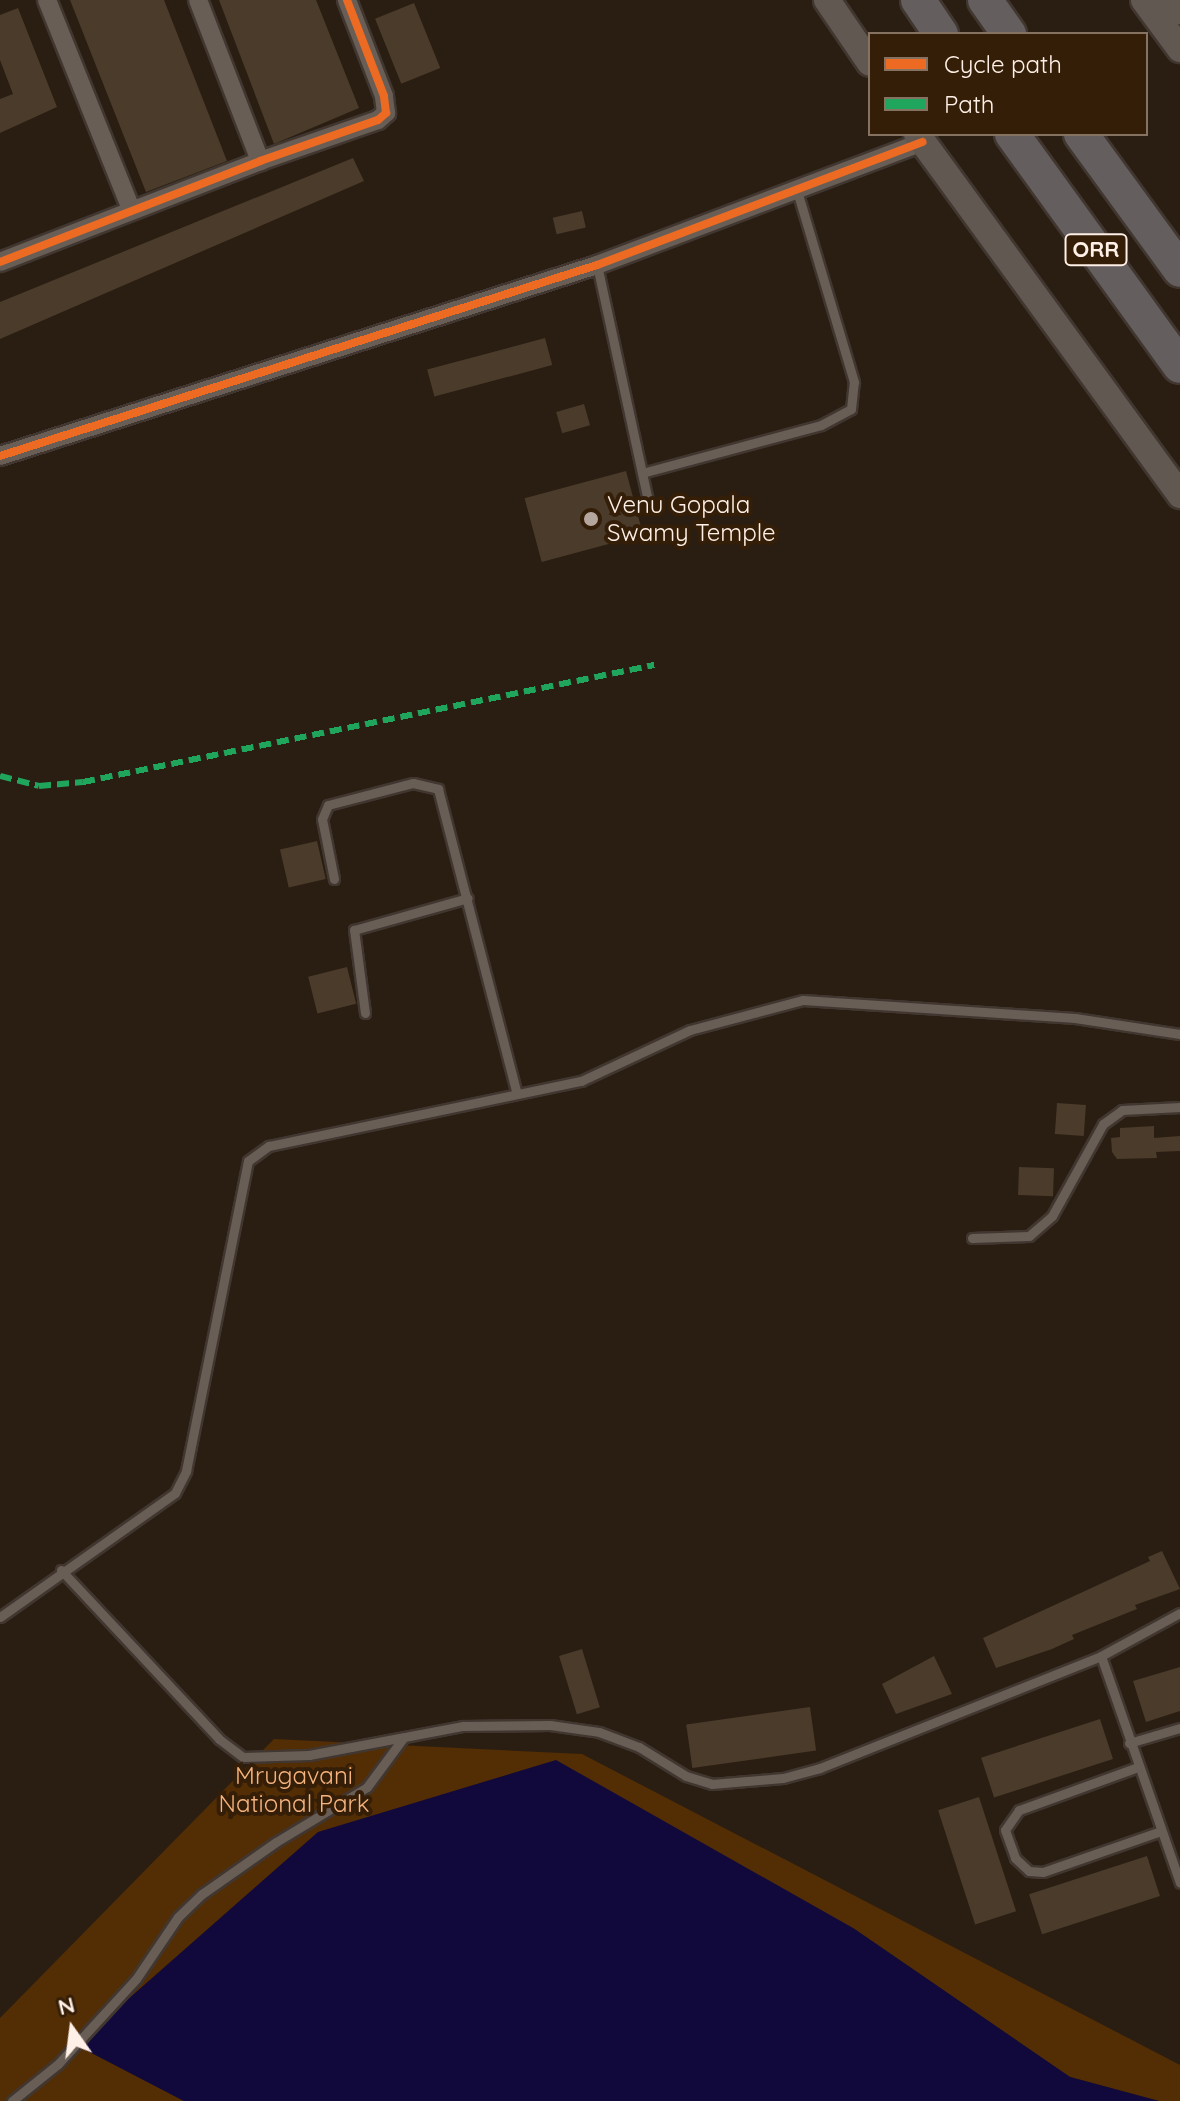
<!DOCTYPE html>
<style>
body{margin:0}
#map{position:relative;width:1180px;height:2101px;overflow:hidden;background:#2a1e12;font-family:Quicksand,sans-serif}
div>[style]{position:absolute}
.green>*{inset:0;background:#532d04}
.water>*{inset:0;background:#11093b}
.building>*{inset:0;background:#4a3b2b;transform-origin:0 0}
.roads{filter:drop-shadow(2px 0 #413730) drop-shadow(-2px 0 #413730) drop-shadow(0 2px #413730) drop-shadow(0 -2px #413730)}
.service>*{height:9px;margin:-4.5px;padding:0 4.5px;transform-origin:4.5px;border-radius:4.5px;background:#685e56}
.minor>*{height:18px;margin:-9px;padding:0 9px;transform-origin:9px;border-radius:9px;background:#685e56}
.secondary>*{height:26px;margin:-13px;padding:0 13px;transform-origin:13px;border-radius:13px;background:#615852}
.motorway>*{height:34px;margin:-17px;padding:0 17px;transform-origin:17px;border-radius:17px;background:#645e5e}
.quiet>*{height:6px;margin-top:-3px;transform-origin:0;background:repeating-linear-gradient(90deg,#20a55d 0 12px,transparent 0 18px)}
.cycleway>*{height:8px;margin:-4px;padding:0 4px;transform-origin:4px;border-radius:4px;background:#ed6a23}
.dots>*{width:22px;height:22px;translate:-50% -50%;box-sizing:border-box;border:4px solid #351e08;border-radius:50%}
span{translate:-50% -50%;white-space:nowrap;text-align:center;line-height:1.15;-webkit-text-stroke:8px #351e08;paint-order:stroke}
.shield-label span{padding:2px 6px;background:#351e08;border:2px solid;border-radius:6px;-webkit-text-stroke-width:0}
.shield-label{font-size:22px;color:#fef0e6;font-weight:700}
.poi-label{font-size:24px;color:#fef0e6}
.left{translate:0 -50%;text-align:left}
.park-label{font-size:24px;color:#f5b37e}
.legend{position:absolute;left:868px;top:32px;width:280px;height:104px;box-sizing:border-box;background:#351e08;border:2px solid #857261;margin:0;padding:10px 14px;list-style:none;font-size:24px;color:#fef0e6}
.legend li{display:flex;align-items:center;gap:16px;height:40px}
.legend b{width:40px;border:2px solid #857261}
.north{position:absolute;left:32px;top:1989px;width:80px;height:80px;-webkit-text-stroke:6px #351e08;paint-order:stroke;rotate:346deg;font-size:22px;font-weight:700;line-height:32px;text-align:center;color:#fef0e6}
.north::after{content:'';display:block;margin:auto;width:28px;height:36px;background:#fef0e6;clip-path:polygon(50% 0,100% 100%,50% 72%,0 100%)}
</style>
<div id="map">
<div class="green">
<i style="clip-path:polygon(274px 1739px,582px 1754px,1180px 2065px,1180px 2101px,1159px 2101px,1070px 2077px,853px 1928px,77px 2045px,184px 2101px,0 2101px,0 2018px)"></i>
</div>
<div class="water">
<i style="clip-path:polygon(556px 1760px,853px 1928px,1070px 2077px,1159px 2101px,184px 2101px,76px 2045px,318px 1832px)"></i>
</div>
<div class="building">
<i style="clip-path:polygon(70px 0,164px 0,227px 161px,146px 192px)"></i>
<i style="clip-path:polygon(219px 0,316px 0,359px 108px,274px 144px)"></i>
<i style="left:414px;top:3px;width:70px;height:42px;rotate:68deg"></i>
<i style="clip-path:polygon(18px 8px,57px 107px,0 133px,0 99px,13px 94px,0 60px,0 15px)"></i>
<i style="clip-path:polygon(353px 158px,364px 181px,0 339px,0 302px)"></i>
<i style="left:582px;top:211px;width:17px;height:30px;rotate:77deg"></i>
<i style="left:545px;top:338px;width:28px;height:122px;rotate:75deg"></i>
<i style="left:584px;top:404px;width:22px;height:29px;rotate:74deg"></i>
<i style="left:626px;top:471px;width:66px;height:105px;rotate:75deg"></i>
<i style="left:317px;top:841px;width:39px;height:38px;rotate:77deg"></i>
<i style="left:347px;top:967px;width:38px;height:40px;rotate:76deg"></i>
<i style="left:1057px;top:1103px;width:29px;height:31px;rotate:4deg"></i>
<i style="clip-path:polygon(1154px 1126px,1154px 1138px,1180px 1136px,1180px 1151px,1156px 1152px,1157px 1158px,1117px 1159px,1112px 1152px,1111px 1138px,1120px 1137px,1120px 1128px)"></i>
<i style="left:1019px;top:1167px;width:35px;height:28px;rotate:2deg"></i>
<i style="clip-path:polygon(1162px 1551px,1180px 1589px,1135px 1605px,1137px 1609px,1072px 1635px,1074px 1639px,1052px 1649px,996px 1668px,983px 1638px,1150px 1561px,1148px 1557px)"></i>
<i style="left:582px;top:1649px;width:61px;height:24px;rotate:73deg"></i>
<i style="clip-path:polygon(934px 1656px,952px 1694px,896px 1714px,882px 1684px)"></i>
<i style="clip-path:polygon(1180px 1667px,1180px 1711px,1146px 1722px,1133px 1681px)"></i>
<i style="left:810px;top:1707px;width:44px;height:125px;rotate:82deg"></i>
<i style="left:1100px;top:1719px;width:42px;height:125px;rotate:72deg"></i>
<i style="left:979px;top:1797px;width:120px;height:43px;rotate:72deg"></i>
<i style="left:1147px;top:1856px;width:42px;height:124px;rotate:72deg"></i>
</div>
<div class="roads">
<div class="service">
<i style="left:597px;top:265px;width:247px;rotate:77.8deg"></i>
<i style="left:642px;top:473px;width:185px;rotate:-15deg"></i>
<i style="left:821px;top:425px;width:34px;rotate:-28deg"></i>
<i style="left:851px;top:409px;width:27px;rotate:-84deg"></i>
<i style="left:854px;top:382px;width:199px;rotate:-106.6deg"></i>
<i style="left:334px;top:879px;width:61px;rotate:-101.3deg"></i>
<i style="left:322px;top:819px;width:15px;rotate:-67deg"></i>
<i style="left:328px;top:805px;width:88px;rotate:-14.5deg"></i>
<i style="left:413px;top:783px;width:26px;rotate:13deg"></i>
<i style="left:438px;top:789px;width:312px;rotate:75.5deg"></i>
<i style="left:365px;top:1013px;width:84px;rotate:-97.5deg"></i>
<i style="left:354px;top:930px;width:118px;rotate:-15.7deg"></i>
<i style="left:972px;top:1238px;width:57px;rotate:-2deg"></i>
<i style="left:1029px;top:1236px;width:30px;rotate:-41deg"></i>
<i style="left:1052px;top:1216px;width:105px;rotate:-61deg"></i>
<i style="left:1103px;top:1124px;width:24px;rotate:-36deg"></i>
<i style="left:1122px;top:1110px;width:58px;rotate:-3deg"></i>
<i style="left:61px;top:1570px;width:231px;rotate:46.9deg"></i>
<i style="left:219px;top:1739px;width:30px;rotate:37deg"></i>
<i style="left:243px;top:1757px;width:66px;rotate:-1.7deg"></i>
<i style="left:309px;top:1755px;width:157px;rotate:-10.7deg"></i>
<i style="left:463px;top:1726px;width:87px;rotate:-0.7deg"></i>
<i style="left:550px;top:1725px;width:49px;rotate:8.1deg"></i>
<i style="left:599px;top:1732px;width:43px;rotate:20.6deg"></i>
<i style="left:639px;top:1747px;width:55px;rotate:31.7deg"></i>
<i style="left:686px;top:1776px;width:27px;rotate:17deg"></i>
<i style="left:712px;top:1784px;width:71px;rotate:-4.8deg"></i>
<i style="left:783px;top:1778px;width:38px;rotate:-15deg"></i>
<i style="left:820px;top:1768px;width:302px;rotate:-21.7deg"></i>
<i style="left:1101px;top:1656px;width:90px;rotate:-28.6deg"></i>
<i style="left:0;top:1617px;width:214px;rotate:-35.3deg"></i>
<i style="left:175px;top:1493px;width:25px;rotate:-63deg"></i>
<i style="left:186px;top:1471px;width:316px;rotate:-78.7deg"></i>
<i style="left:248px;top:1161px;width:26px;rotate:-36deg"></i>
<i style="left:269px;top:1146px;width:319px;rotate:-11.8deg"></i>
<i style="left:581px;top:1081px;width:120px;rotate:-25.1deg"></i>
<i style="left:690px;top:1030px;width:117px;rotate:-14.9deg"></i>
<i style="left:803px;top:1000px;width:273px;rotate:3.8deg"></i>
<i style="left:1075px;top:1018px;width:106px;rotate:8.7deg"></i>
<i style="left:1101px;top:1656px;width:240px;rotate:70.8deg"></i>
<i style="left:1129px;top:1743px;width:53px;rotate:-16.4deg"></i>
<i style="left:1138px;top:1767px;width:127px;rotate:160.1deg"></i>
<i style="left:1019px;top:1810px;width:24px;rotate:125deg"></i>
<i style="left:1005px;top:1830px;width:30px;rotate:70deg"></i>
<i style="left:1015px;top:1858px;width:19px;rotate:43deg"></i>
<i style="left:1029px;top:1871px;width:14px;rotate:4deg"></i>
<i style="left:1043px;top:1872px;width:125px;rotate:-19.2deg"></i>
<i style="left:12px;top:2101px;width:59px;rotate:-38.8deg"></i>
<i style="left:58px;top:2064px;width:115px;rotate:-47.5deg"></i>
<i style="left:136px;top:1979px;width:75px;rotate:-55.9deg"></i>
<i style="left:178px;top:1917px;width:33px;rotate:-44deg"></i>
<i style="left:202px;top:1894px;width:90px;rotate:-35.1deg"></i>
<i style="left:276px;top:1842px;width:106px;rotate:-31.1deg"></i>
<i style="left:367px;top:1787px;width:62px;rotate:-53.5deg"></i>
</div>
<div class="minor">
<i style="left:47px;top:0;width:225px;rotate:68.1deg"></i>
<i style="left:198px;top:0;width:173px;rotate:68.9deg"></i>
<i style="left:0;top:262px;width:279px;rotate:-21.2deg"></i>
<i style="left:260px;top:161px;width:125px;rotate:-19.2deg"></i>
<i style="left:378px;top:120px;width:11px;rotate:-41deg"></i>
<i style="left:386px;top:113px;width:17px;rotate:-97deg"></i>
<i style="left:384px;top:96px;width:103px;rotate:-111.1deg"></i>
<i style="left:0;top:456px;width:627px;rotate:-17.74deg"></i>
<i style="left:597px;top:265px;width:348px;rotate:-20.7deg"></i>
</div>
<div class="secondary">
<i style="left:827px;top:0;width:76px;rotate:55.7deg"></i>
<i style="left:1144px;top:0;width:61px;rotate:53.7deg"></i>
<i style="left:1172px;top:0;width:14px;rotate:54deg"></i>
<i style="left:917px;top:134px;width:447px;rotate:53.9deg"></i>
</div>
<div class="motorway">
<i style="left:918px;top:0;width:41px;rotate:55.9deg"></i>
<i style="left:985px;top:0;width:42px;rotate:54.8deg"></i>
<i style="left:1012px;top:134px;width:286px;rotate:54.1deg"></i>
<i style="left:1081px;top:134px;width:168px;rotate:53.9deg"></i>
</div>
</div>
<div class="quiet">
<i style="left:0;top:776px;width:40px;rotate:14.4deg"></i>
<i style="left:39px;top:786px;width:44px;rotate:-5.2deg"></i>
<i style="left:83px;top:782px;width:583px;rotate:-11.58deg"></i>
</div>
<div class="cycleway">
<i style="left:0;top:262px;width:279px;rotate:-21.2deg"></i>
<i style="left:260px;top:161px;width:125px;rotate:-19.2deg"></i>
<i style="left:378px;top:120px;width:11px;rotate:-41deg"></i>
<i style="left:386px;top:113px;width:17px;rotate:-97deg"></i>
<i style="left:384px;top:96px;width:103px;rotate:-111.1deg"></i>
<i style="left:0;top:456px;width:627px;rotate:-17.74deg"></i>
<i style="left:597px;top:265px;width:348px;rotate:-20.7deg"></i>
</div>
<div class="dots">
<i style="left:591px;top:519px;background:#b4a69c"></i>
</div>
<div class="shield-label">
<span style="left:1096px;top:250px">ORR</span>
</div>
<div class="poi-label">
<span class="left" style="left:607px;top:519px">Venu Gopala<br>Swamy Temple</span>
</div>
<div class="park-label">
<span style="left:294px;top:1790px">Mrugavani<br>National Park</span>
</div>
<ul class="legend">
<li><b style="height:10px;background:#ed6a23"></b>Cycle path</li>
<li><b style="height:10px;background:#20a55d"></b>Path</li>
</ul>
<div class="north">N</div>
</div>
